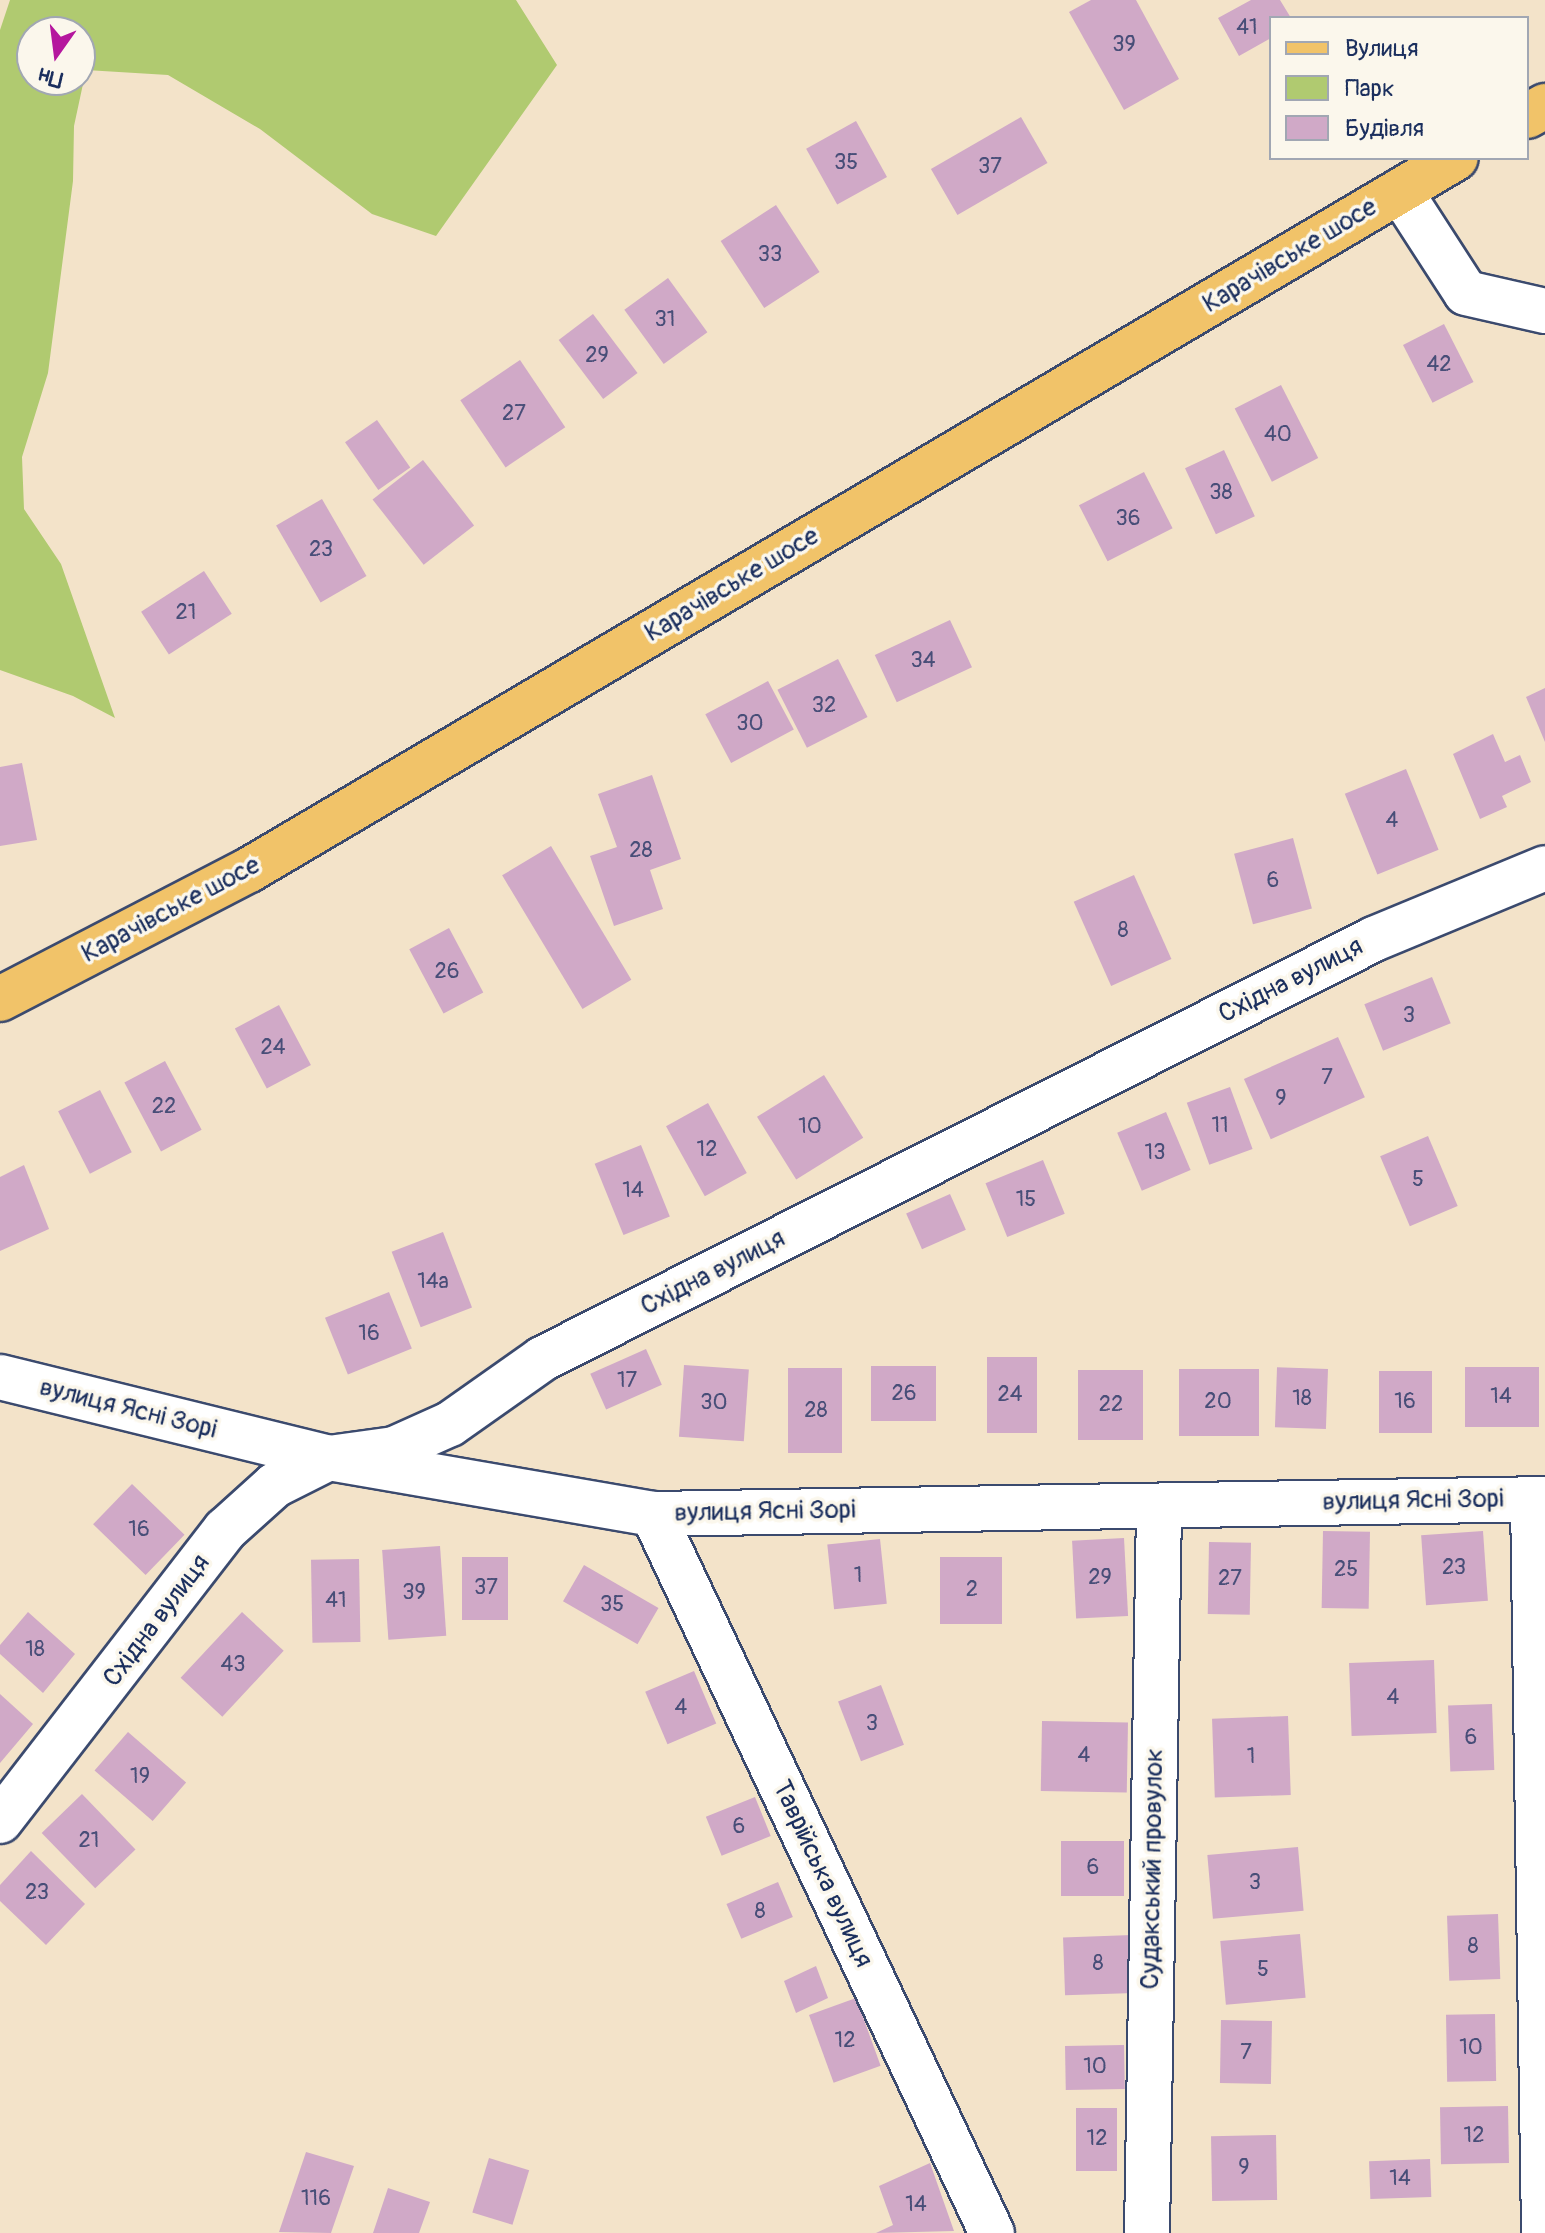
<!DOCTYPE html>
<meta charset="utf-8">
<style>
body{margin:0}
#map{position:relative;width:1545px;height:2233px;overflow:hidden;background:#f3e3c9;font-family:Pangolin,sans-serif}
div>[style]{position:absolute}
.green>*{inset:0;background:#b0ca70}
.building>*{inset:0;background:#d0a9c7;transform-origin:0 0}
.roads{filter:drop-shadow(2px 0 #3b4a6e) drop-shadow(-2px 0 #3b4a6e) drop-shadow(0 2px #3b4a6e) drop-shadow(0 -2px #3b4a6e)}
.minor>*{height:44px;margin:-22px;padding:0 22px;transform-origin:22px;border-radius:22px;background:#fff}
.major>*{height:44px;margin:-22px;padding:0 22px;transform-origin:22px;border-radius:22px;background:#f1c369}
span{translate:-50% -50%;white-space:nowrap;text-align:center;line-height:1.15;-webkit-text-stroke:7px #fbf7ec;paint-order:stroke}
.number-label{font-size:22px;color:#484e78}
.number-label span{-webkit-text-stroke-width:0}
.street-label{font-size:26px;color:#1b2f5e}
.legend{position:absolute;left:1269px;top:16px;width:260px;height:144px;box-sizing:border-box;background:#fbf7ec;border:2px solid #a1a7b3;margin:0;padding:10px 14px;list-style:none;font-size:24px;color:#1b2f5e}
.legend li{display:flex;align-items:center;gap:16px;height:40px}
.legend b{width:40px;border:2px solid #a1a7b3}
.north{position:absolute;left:16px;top:16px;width:80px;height:80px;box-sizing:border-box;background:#fbf7ec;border:2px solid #a1a7b3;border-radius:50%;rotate:194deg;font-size:22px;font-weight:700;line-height:32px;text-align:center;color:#1b2f5e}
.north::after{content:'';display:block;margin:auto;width:28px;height:36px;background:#b5179e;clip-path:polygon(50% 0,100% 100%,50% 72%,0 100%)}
</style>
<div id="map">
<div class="green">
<i style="clip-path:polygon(evenodd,10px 0,516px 0,557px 65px,436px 236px,372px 214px,260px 129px,168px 75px,86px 70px,74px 126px,73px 181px,48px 373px,22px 457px,24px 509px,61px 564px,115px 718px,73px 696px,0 670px,0 30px,10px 0,32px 32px,80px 32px,80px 80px,32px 80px,32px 32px)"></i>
</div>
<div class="building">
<i style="clip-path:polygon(1091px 0,1136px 0,1179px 79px,1124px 110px,1069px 12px)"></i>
<i style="clip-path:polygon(1251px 0,1280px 0,1291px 18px,1271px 18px,1271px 38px,1239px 56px,1218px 18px)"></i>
<i style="left:1021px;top:117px;width:53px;height:104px;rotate:60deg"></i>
<i style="left:856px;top:121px;width:64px;height:57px;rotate:61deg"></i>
<i style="left:776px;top:205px;width:80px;height:66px;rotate:57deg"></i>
<i style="left:668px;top:278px;width:67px;height:54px;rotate:54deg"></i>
<i style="left:593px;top:314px;width:74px;height:43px;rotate:53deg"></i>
<i style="left:1444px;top:324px;width:65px;height:46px;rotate:63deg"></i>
<i style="left:520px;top:360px;width:81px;height:72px;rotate:56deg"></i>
<i style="left:1281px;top:385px;width:82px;height:52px;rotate:63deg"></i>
<i style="left:377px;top:420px;width:58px;height:39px;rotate:55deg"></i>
<i style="left:1224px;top:450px;width:73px;height:43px;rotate:65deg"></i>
<i style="left:423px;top:460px;width:83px;height:64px;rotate:52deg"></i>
<i style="left:1144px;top:472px;width:63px;height:73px;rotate:63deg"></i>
<i style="left:322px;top:499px;width:89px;height:53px;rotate:60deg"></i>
<i style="left:204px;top:571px;width:51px;height:75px;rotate:57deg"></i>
<i style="left:950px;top:620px;width:52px;height:83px;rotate:65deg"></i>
<i style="left:838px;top:659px;width:65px;height:68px;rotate:63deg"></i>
<i style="left:768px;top:681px;width:55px;height:71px;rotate:62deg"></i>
<i style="clip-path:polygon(1545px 688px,1545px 742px,1526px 697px)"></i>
<i style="clip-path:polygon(1493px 734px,1505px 762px,1520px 755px,1531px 782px,1502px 796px,1507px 807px,1480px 819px,1453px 754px)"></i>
<i style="clip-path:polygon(22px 763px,37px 840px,0 846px,0 767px)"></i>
<i style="left:1406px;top:769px;width:87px;height:66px;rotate:68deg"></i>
<i style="clip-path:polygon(652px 775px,681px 859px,650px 870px,663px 909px,614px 926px,590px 856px,617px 847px,598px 794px)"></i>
<i style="left:1293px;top:838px;width:73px;height:61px;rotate:75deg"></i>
<i style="left:551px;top:846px;width:156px;height:57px;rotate:59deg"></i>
<i style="left:1134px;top:875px;width:92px;height:66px;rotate:66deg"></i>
<i style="left:449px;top:928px;width:73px;height:45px;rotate:62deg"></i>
<i style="left:1432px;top:977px;width:50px;height:73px;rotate:68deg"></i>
<i style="left:279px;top:1005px;width:68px;height:50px;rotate:62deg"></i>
<i style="left:1338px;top:1037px;width:66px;height:103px;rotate:66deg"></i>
<i style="left:165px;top:1061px;width:78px;height:46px;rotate:62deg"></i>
<i style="left:824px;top:1075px;width:74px;height:79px;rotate:58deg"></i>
<i style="left:1230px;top:1087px;width:66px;height:46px;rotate:70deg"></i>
<i style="left:100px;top:1090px;width:70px;height:47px;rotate:63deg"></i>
<i style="left:708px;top:1103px;width:80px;height:48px;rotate:61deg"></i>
<i style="left:1166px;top:1112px;width:63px;height:53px;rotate:67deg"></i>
<i style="left:1428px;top:1136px;width:76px;height:52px;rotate:67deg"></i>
<i style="left:641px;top:1145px;width:77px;height:50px;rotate:68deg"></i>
<i style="left:1043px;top:1160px;width:58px;height:62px;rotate:68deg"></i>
<i style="clip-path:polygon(24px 1165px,49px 1229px,0 1251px,0 1177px)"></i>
<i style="left:950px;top:1194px;width:39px;height:48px;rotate:66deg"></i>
<i style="left:443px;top:1232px;width:81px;height:55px;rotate:69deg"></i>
<i style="left:389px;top:1292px;width:61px;height:69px;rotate:68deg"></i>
<i style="left:646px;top:1349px;width:39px;height:61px;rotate:66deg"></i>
<i style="left:987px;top:1357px;width:50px;height:76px"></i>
<i style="left:684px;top:1365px;width:65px;height:72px;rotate:4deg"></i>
<i style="left:871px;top:1366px;width:65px;height:55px"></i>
<i style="left:1465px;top:1367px;width:74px;height:60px"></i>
<i style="left:788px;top:1368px;width:54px;height:85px"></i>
<i style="left:1179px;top:1369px;width:80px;height:67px"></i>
<i style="left:1328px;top:1369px;width:60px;height:51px;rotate:92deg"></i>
<i style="left:1078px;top:1370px;width:65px;height:70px"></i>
<i style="left:1379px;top:1371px;width:53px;height:62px"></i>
<i style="left:132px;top:1484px;width:73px;height:56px;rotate:44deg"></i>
<i style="left:1323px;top:1531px;width:47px;height:77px;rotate:1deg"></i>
<i style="left:1483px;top:1531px;width:70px;height:62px;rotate:86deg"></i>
<i style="left:1124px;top:1538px;width:78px;height:52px;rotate:87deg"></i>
<i style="left:880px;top:1539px;width:65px;height:53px;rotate:84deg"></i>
<i style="left:1209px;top:1542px;width:42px;height:72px;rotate:1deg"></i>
<i style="left:440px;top:1546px;width:90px;height:58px;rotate:86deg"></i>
<i style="left:462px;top:1557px;width:46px;height:63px"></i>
<i style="left:940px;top:1557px;width:62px;height:67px"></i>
<i style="left:359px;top:1559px;width:83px;height:48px;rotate:89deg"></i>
<i style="left:584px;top:1565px;width:86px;height:42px;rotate:30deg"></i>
<i style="clip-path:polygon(28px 1612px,75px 1654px,43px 1693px,0 1654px,0 1645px)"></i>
<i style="left:242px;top:1612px;width:57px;height:90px;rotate:43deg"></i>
<i style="left:1434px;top:1660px;width:73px;height:85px;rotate:88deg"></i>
<i style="left:694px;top:1671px;width:57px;height:53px;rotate:67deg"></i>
<i style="left:881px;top:1685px;width:64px;height:46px;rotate:69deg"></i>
<i style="clip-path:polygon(0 1694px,33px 1724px,0 1763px)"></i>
<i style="left:1492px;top:1704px;width:66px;height:44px;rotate:88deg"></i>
<i style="left:1288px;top:1716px;width:79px;height:76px;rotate:88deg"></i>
<i style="left:1042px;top:1721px;width:86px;height:70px;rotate:1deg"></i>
<i style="left:128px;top:1732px;width:77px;height:51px;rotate:41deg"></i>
<i style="left:82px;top:1794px;width:77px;height:56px;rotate:46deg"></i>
<i style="left:755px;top:1797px;width:42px;height:53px;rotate:68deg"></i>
<i style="left:1061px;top:1841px;width:63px;height:55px"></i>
<i style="left:1298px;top:1847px;width:64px;height:91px;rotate:85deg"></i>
<i style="clip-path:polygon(31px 1851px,85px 1904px,46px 1945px,0 1901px,0 1885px)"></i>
<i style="left:778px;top:1882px;width:38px;height:56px;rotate:67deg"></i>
<i style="left:1498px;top:1914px;width:65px;height:51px;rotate:88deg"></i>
<i style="left:1300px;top:1934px;width:64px;height:80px;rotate:85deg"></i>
<i style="left:1132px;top:1935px;width:58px;height:69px;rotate:88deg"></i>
<i style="clip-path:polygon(816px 1966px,828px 1998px,796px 2013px,784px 1981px)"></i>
<i style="left:856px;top:1998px;width:72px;height:50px;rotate:70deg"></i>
<i style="left:1495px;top:2014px;width:67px;height:49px;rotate:89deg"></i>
<i style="left:1272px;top:2021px;width:63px;height:51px;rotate:91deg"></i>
<i style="left:1124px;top:2045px;width:44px;height:59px;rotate:89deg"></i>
<i style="left:1508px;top:2106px;width:57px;height:68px;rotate:89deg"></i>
<i style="left:1076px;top:2108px;width:41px;height:63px"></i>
<i style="left:1276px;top:2135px;width:65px;height:65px;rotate:89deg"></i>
<i style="clip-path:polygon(306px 2152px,354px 2166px,331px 2233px,279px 2232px)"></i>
<i style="left:489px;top:2158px;width:42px;height:57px;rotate:17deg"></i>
<i style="left:1430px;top:2159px;width:38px;height:61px;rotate:88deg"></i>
<i style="clip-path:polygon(930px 2163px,954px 2231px,876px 2233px,893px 2225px,879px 2186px)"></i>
<i style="clip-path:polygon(388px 2188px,430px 2202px,419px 2233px,373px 2233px)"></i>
</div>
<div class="roads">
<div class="minor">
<i style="left:1400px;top:191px;width:121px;rotate:57.1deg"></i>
<i style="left:1466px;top:293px;width:81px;rotate:12.8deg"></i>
<i style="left:0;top:1377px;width:339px;rotate:13.8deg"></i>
<i style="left:329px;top:1458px;width:329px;rotate:9.8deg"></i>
<i style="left:653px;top:1514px;width:892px;rotate:-0.96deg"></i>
<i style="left:1533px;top:1499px;width:734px;rotate:89.14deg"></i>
<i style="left:653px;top:1514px;width:795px;rotate:64.76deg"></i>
<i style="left:0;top:1821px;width:368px;rotate:-52.3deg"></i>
<i style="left:225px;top:1530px;width:67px;rotate:-42deg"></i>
<i style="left:275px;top:1485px;width:60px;rotate:-26.6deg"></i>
<i style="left:329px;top:1458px;width:66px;rotate:-7.9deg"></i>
<i style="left:394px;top:1449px;width:61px;rotate:-24.1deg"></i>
<i style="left:450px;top:1424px;width:113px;rotate:-35.2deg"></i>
<i style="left:542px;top:1359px;width:932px;rotate:-26.78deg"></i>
<i style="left:1374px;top:939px;width:185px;rotate:-22.5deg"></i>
<i style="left:1147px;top:2233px;width:727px;rotate:-89.05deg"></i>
</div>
<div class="major">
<i style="left:1527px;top:116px;width:21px;rotate:-29deg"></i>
<i style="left:0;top:999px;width:280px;rotate:-27.4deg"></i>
<i style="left:249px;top:870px;width:1401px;rotate:-30.54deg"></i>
</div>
</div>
<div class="number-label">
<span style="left:1247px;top:28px">41</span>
<span style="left:1124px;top:45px">39</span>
<span style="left:846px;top:163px">35</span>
<span style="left:990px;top:167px">37</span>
<span style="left:770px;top:255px">33</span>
<span style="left:665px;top:320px">31</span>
<span style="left:597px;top:356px">29</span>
<span style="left:1439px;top:365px">42</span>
<span style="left:514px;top:414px">27</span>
<span style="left:1278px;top:435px">40</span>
<span style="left:1221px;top:493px">38</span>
<span style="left:1128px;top:519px">36</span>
<span style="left:321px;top:550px">23</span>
<span style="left:186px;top:613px">21</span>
<span style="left:923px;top:661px">34</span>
<span style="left:824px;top:706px">32</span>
<span style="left:750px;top:724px">30</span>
<span style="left:1392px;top:821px">4</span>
<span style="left:641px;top:851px">28</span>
<span style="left:1273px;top:881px">6</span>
<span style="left:1123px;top:931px">8</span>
<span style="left:447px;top:972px">26</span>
<span style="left:1409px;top:1016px">3</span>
<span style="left:273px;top:1048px">24</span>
<span style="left:1327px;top:1078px">7</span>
<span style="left:1281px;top:1099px">9</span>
<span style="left:164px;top:1107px">22</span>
<span style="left:1220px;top:1126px">11</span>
<span style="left:810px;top:1127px">10</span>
<span style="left:707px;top:1150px">12</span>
<span style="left:1155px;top:1153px">13</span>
<span style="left:1418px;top:1180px">5</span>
<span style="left:633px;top:1191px">14</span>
<span style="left:1026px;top:1200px">15</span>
<span style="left:433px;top:1282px">14а</span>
<span style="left:369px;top:1334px">16</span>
<span style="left:627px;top:1381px">17</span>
<span style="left:904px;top:1394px">26</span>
<span style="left:1010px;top:1395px">24</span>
<span style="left:1501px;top:1397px">14</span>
<span style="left:1302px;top:1399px">18</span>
<span style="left:1218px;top:1402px">20</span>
<span style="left:1405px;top:1402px">16</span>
<span style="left:714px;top:1403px">30</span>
<span style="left:1111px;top:1405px">22</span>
<span style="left:816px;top:1411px">28</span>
<span style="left:139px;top:1530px">16</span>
<span style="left:1454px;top:1568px">23</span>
<span style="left:1346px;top:1570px">25</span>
<span style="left:858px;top:1576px">1</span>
<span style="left:1100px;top:1578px">29</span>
<span style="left:1230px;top:1579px">27</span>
<span style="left:486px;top:1588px">37</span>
<span style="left:972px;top:1590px">2</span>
<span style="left:414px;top:1593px">39</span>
<span style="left:336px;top:1601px">41</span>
<span style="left:612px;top:1605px">35</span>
<span style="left:35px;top:1650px">18</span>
<span style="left:233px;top:1665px">43</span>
<span style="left:1393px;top:1698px">4</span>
<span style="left:681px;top:1708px">4</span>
<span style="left:872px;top:1724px">3</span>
<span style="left:1471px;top:1738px">6</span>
<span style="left:1084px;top:1756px">4</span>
<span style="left:1251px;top:1757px">1</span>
<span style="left:140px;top:1777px">19</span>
<span style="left:739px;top:1827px">6</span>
<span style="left:89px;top:1841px">21</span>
<span style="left:1093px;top:1868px">6</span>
<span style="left:1255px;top:1883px">3</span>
<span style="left:37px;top:1893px">23</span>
<span style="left:760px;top:1912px">8</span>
<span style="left:1473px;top:1947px">8</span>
<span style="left:1098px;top:1964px">8</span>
<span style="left:1263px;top:1970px">5</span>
<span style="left:845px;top:2041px">12</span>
<span style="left:1471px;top:2048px">10</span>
<span style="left:1246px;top:2053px">7</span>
<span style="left:1095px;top:2067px">10</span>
<span style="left:1474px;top:2136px">12</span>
<span style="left:1097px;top:2139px">12</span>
<span style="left:1244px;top:2168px">9</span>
<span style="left:1400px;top:2179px">14</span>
<span style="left:316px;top:2199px">116</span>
<span style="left:916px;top:2205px">14</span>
</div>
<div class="street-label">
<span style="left:1290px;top:256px;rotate:-31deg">Карачівське шосе</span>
<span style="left:732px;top:585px;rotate:-31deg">Карачівське шосе</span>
<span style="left:171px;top:910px;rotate:-28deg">Карачівське шосе</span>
<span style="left:1291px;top:981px;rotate:-27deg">Східна вулиця</span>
<span style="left:713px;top:1273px;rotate:-27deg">Східна вулиця</span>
<span style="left:128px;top:1409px;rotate:14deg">вулиця Ясні Зорі</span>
<span style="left:1413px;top:1501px;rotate:-1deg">вулиця Ясні Зорі</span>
<span style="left:765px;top:1512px;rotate:-1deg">вулиця Ясні Зорі</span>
<span style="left:157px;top:1621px;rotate:-53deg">Східна вулиця</span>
<span style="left:1153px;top:1869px;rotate:-89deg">Судакський провулок</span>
<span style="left:822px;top:1874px;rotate:65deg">Таврійська вулиця</span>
</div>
<ul class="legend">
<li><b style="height:10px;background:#f1c369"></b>Вулиця</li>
<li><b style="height:22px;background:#b0ca70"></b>Парк</li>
<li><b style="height:22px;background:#d0a9c7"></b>Будівля</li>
</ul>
<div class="north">Пн</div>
</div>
